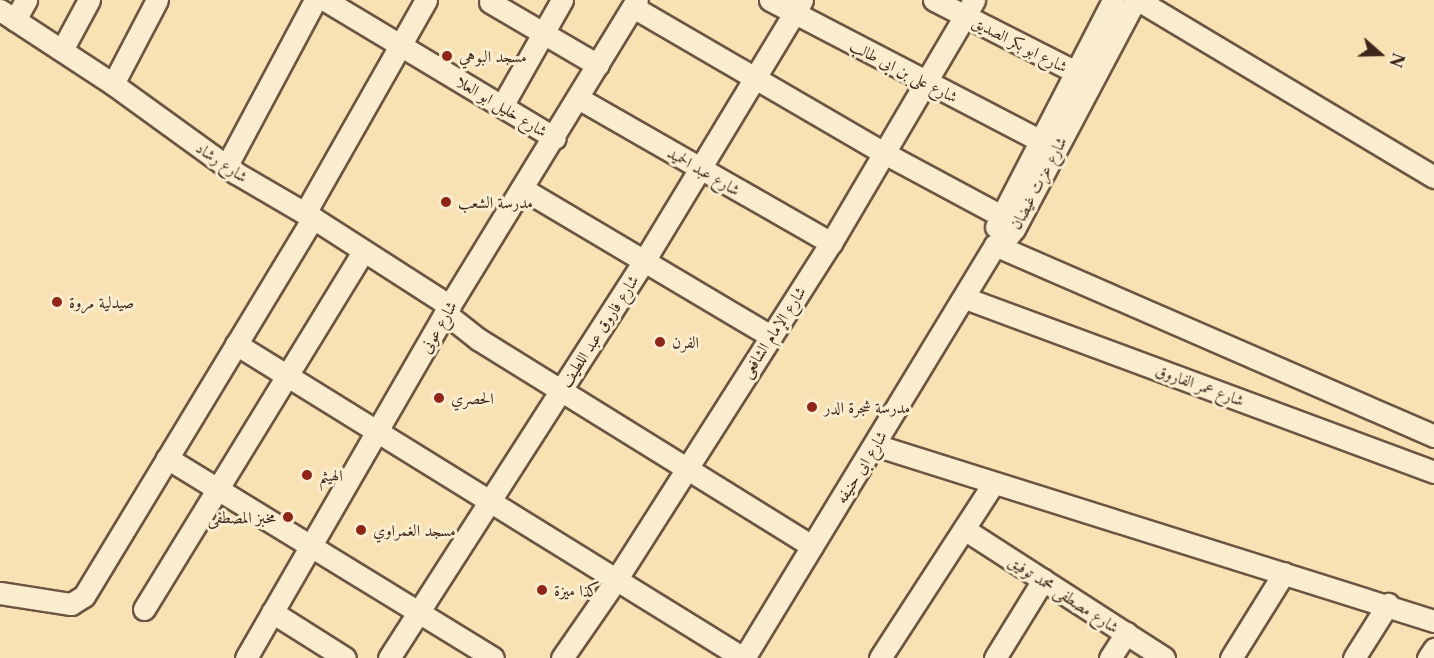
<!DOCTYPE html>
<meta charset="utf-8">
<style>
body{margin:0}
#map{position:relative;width:1434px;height:658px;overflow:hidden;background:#f8e1b3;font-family:"Libre Caslon Text",Amiri,serif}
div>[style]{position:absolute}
.roads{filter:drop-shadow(2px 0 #6c5542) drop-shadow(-2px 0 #6c5542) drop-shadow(0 2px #6c5542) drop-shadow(0 -2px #6c5542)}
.minor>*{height:21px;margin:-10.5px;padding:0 10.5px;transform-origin:10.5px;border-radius:10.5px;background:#faecce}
.dots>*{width:16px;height:16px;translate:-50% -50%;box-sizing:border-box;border:3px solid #faecce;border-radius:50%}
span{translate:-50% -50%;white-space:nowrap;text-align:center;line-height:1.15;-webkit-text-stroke:6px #faecce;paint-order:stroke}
.street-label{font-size:16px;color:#3e261c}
.poi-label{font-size:16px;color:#3e261c}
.left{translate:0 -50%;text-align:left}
.right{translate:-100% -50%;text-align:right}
.north{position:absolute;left:1350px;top:24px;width:60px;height:60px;-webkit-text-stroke:4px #faecce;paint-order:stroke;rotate:110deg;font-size:16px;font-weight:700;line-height:24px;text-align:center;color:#3e261c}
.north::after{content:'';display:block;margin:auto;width:21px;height:27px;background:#3e261c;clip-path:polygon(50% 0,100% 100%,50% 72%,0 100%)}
</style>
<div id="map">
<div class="roads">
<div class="minor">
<i style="left:325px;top:0;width:268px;rotate:31deg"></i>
<i style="left:770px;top:0;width:303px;rotate:27.5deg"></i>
<i style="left:934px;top:0;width:157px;rotate:26.9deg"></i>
<i style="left:1138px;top:0;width:345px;rotate:30.9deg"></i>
<i style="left:490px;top:2px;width:125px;rotate:30.3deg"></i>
<i style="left:633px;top:7px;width:293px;rotate:30.2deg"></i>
<i style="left:886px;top:154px;width:129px;rotate:28.2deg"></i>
<i style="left:0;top:10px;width:135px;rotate:33.2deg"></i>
<i style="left:113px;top:84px;width:152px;rotate:35.9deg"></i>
<i style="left:236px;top:173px;width:89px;rotate:30.3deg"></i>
<i style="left:313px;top:218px;width:163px;rotate:32.7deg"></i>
<i style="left:15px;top:20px;width:23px;rotate:-61deg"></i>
<i style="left:62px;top:50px;width:57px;rotate:-61.6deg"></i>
<i style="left:113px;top:84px;width:95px;rotate:-62.4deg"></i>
<i style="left:578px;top:98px;width:292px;rotate:29.8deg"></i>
<i style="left:502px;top:106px;width:122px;rotate:-60.5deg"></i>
<i style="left:226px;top:167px;width:189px;rotate:-61.9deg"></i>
<i style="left:523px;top:189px;width:288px;rotate:30.7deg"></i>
<i style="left:305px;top:213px;width:245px;rotate:-60.4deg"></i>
<i style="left:996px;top:227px;width:255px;rotate:-62.7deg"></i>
<i style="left:995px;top:245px;width:479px;rotate:23.5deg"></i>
<i style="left:995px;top:245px;width:11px;rotate:-27deg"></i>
<i style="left:1005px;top:240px;width:14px;rotate:-51deg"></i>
<i style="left:1014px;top:229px;width:259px;rotate:-62.1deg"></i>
<i style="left:965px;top:298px;width:500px;rotate:20.35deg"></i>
<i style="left:445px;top:313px;width:42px;rotate:38.2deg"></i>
<i style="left:478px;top:339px;width:393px;rotate:31.8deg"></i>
<i style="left:236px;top:344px;width:596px;rotate:31.77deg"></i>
<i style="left:875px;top:445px;width:586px;rotate:17.48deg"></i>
<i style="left:167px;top:458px;width:382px;rotate:31.5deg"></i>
<i style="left:964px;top:529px;width:238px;rotate:32.8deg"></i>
<i style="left:0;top:593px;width:72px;rotate:8.8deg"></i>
<i style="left:71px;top:604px;width:15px;rotate:-32deg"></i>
<i style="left:84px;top:596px;width:442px;rotate:-58.8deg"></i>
<i style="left:144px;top:609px;width:420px;rotate:-58.5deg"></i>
<i style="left:272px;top:612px;width:86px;rotate:32.2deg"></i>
<i style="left:246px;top:658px;width:398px;rotate:-60deg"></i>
<i style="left:445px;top:313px;width:367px;rotate:-58.5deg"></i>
<i style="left:389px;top:658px;width:472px;rotate:-57.3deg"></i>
<i style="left:644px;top:261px;width:305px;rotate:-58.8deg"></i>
<i style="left:562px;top:658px;width:95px;rotate:-55.3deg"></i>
<i style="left:616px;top:580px;width:400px;rotate:-57.5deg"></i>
<i style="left:831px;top:243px;width:282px;rotate:-59.5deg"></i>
<i style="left:744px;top:658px;width:483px;rotate:-58.7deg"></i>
<i style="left:880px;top:658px;width:207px;rotate:-57deg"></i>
<i style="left:995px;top:658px;width:92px;rotate:-58.4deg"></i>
<i style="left:1110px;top:658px;width:30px;rotate:-57deg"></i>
<i style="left:1231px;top:658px;width:100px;rotate:-58.1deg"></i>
<i style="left:1354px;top:658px;width:64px;rotate:-57.8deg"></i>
<i style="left:1428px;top:658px;width:11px;rotate:-56deg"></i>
</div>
</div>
<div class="dots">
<i style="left:447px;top:56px;background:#8f2418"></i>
<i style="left:446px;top:202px;background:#8f2418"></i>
<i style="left:57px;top:302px;background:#8f2418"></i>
<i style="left:660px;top:342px;background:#8f2418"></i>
<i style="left:439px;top:398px;background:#8f2418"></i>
<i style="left:812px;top:407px;background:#8f2418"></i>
<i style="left:307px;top:475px;background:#8f2418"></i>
<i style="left:288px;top:517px;background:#8f2418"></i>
<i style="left:361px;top:530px;background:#8f2418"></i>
<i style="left:542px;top:590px;background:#8f2418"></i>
</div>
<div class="street-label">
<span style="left:1020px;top:44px;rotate:27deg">شارع ابو بكر الصديق</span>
<span style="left:904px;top:71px;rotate:27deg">شارع على بن ابى طالب</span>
<span style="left:502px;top:106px;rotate:31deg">شارع خليل ابو العلا</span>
<span style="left:222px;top:162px;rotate:34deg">شارع رشاد</span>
<span style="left:704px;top:171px;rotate:30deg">شارع عبد الحميد</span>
<span style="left:1038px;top:183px;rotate:-62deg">شارع عزت غيضان</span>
<span style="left:438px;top:327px;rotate:-60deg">شارع عونى</span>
<span style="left:599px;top:331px;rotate:-57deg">شارع فاروق عبد اللطيف</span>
<span style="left:773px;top:332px;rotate:-57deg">شارع الإمام الشافعى</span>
<span style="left:1200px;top:385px;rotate:20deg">شارع عمر الفاروق</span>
<span style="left:861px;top:467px;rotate:-58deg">شارع ابى حنيفه</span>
<span style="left:1064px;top:594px;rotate:33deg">شارع مصطفى محمد توفيق</span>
</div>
<div class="poi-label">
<span class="left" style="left:459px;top:56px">مسجد البوهي</span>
<span class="left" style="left:458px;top:202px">مدرسة الشعب</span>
<span class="left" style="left:69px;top:302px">صيدلية مروة</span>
<span class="left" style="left:672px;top:342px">الفرن</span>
<span class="left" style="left:451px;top:398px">الحصري</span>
<span class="left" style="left:824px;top:407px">مدرسة شجرة الدر</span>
<span class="left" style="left:319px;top:475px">الهيثم</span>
<span class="right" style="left:276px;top:517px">مخبز المصطفى</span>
<span class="left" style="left:373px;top:530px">مسجد الغمراوي</span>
<span class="left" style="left:554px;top:590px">كذا ميزة</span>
</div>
<div class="north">N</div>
</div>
